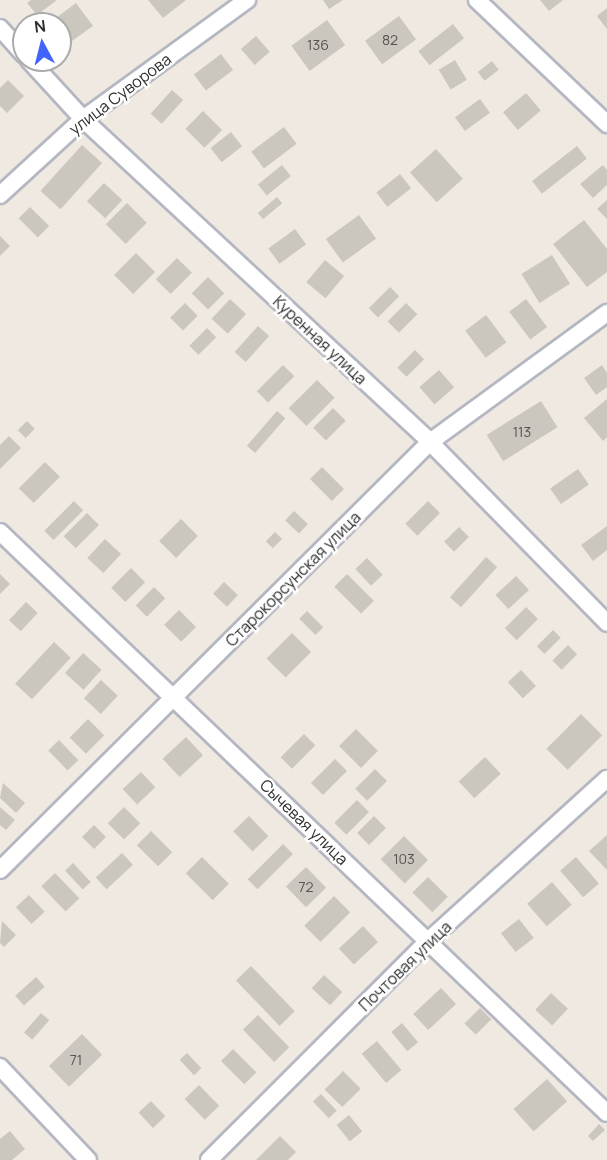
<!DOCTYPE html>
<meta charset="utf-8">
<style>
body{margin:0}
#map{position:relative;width:607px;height:1160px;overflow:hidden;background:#efe9e1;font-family:Manrope,sans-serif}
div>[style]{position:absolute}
.building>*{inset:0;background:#cbc7bf;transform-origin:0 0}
.roads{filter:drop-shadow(2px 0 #b4b7c1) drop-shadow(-2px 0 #b4b7c1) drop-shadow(0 2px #b4b7c1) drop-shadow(0 -2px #b4b7c1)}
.minor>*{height:16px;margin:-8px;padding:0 8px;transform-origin:8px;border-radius:8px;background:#fff}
span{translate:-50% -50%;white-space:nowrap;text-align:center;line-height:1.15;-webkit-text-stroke:5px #fff;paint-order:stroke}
.number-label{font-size:14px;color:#555452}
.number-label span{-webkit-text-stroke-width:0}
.street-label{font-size:16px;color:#2e2e2e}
.north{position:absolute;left:12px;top:12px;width:60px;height:60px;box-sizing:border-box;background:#fff;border:2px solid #ababab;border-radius:50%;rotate:353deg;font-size:16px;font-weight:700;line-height:24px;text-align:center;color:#2e2e2e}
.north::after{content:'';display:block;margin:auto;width:21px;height:27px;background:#4264fb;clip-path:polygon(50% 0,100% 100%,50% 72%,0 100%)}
</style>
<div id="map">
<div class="building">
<i style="clip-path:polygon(31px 0,57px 0,37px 15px,27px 3px)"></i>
<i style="clip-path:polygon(148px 0,186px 0,163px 18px)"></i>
<i style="clip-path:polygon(323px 0,343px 0,329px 9px)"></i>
<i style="clip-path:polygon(540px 0,563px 0,549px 11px)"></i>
<i style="clip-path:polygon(76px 3px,93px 26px,65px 46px,60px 39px,60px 24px,48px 24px)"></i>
<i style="clip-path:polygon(607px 8px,607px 29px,597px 16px)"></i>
<i style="left:399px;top:16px;width:29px;height:42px;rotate:54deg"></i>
<i style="left:327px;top:20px;width:31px;height:44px;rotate:54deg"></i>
<i style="left:453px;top:24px;width:18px;height:44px;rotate:52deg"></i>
<i style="left:256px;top:36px;width:21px;height:20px;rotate:49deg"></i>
<i style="left:221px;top:54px;width:20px;height:34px;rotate:53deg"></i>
<i style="left:455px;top:60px;width:23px;height:19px;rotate:59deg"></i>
<i style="left:492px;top:61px;width:11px;height:18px;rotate:52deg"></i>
<i style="clip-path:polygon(8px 80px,24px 96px,7px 113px,0 106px,0 88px)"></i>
<i style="left:172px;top:90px;width:15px;height:32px;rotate:42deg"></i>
<i style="left:526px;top:93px;width:23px;height:30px;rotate:50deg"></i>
<i style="left:480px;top:99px;width:17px;height:31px;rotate:54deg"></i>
<i style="left:203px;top:111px;width:27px;height:25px;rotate:45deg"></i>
<i style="left:284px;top:127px;width:21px;height:41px;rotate:53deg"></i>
<i style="left:231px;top:132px;width:18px;height:26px;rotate:52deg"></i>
<i style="left:82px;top:145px;width:27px;height:62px;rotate:42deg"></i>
<i style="left:577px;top:146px;width:16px;height:57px;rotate:52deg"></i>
<i style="left:436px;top:149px;width:40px;height:35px;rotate:48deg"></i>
<i style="left:282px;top:165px;width:14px;height:31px;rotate:51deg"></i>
<i style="clip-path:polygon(603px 165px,607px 170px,607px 185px,593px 198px,580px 184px)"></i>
<i style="left:400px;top:174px;width:18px;height:30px;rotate:52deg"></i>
<i style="left:104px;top:183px;width:25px;height:25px;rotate:43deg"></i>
<i style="left:277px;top:197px;width:8px;height:25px;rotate:50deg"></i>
<i style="clip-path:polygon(607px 200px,607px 219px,597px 209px)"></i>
<i style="left:127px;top:203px;width:28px;height:30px;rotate:45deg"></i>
<i style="left:30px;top:207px;width:27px;height:16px;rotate:45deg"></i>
<i style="left:359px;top:215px;width:29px;height:41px;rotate:54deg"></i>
<i style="clip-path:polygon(584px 220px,607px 249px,607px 272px,587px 287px,553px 244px)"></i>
<i style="left:295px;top:229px;width:19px;height:33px;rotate:54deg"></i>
<i style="clip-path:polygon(0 236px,10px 246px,0 256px)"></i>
<i style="left:136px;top:253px;width:27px;height:31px;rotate:45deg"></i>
<i style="left:552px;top:255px;width:34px;height:36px;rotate:58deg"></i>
<i style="left:177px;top:258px;width:21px;height:30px;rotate:45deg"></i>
<i style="left:325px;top:260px;width:25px;height:29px;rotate:40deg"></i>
<i style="left:208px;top:277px;width:23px;height:23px;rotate:45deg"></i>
<i style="left:390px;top:287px;width:13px;height:30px;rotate:45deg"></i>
<i style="left:230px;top:299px;width:22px;height:27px;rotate:43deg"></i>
<i style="left:526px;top:299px;width:35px;height:21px;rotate:53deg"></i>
<i style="left:185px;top:303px;width:18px;height:21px;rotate:45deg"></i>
<i style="left:406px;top:303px;width:16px;height:26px;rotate:45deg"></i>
<i style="left:486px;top:315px;width:34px;height:26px;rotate:53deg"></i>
<i style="left:258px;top:326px;width:15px;height:35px;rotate:42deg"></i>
<i style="left:207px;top:328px;width:13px;height:25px;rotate:45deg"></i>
<i style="left:415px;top:350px;width:13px;height:25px;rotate:45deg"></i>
<i style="left:283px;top:365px;width:16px;height:37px;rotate:45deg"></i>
<i style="clip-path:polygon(602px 365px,607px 373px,607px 387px,596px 395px,584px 378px)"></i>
<i style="left:439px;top:370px;width:23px;height:26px;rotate:49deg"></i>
<i style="left:317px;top:380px;width:25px;height:40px;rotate:45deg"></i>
<i style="clip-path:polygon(607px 399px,607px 437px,603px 441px,584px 418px)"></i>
<i style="left:541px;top:401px;width:31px;height:64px;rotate:58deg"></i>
<i style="left:333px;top:408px;width:18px;height:28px;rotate:45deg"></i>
<i style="left:277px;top:411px;width:11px;height:46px;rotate:41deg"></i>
<i style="left:27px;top:421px;width:11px;height:13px;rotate:45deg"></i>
<i style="clip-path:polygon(9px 436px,21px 448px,0 469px,0 445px)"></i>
<i style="left:45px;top:462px;width:21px;height:37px;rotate:45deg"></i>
<i style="left:322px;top:467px;width:31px;height:17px;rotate:45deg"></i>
<i style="left:578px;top:469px;width:19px;height:34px;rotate:55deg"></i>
<i style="left:74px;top:501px;width:13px;height:42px;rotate:45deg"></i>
<i style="left:428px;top:501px;width:17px;height:32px;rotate:45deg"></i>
<i style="left:294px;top:511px;width:19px;height:13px;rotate:43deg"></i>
<i style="left:87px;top:513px;width:17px;height:33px;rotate:45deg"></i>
<i style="left:181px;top:519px;width:24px;height:31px;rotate:45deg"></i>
<i style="clip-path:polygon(607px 526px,607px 550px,593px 561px,581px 545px)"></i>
<i style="left:459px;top:527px;width:14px;height:21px;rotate:45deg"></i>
<i style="left:275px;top:532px;width:10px;height:13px;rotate:45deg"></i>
<i style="left:105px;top:539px;width:22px;height:26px;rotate:43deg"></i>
<i style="left:486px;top:557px;width:15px;height:54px;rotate:42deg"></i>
<i style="left:367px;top:558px;width:23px;height:16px;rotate:47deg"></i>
<i style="left:131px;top:568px;width:20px;height:28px;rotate:45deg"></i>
<i style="clip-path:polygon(0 574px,10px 584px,0 594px)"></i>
<i style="left:347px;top:574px;width:38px;height:18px;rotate:45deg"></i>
<i style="left:516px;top:576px;width:19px;height:28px;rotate:47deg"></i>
<i style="left:224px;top:582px;width:19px;height:16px;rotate:43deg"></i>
<i style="left:154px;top:587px;width:16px;height:26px;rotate:45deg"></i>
<i style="left:26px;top:602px;width:16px;height:25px;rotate:43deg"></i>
<i style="left:526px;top:607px;width:17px;height:30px;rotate:45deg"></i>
<i style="left:179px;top:610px;width:24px;height:21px;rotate:45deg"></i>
<i style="left:307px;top:611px;width:23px;height:11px;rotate:45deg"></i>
<i style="left:553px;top:630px;width:11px;height:23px;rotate:45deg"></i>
<i style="left:292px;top:633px;width:27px;height:36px;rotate:45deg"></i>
<i style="left:54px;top:642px;width:23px;height:57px;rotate:43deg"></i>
<i style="left:568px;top:645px;width:13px;height:22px;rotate:45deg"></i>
<i style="left:83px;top:653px;width:25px;height:27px;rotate:42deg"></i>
<i style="left:521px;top:670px;width:22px;height:18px;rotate:47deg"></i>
<i style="left:101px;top:680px;width:23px;height:25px;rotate:43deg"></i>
<i style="left:581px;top:714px;width:30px;height:49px;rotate:45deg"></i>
<i style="left:88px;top:719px;width:23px;height:26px;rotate:45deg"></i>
<i style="left:356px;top:729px;width:31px;height:24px;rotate:45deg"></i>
<i style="left:304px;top:734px;width:16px;height:33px;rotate:45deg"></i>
<i style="left:186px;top:737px;width:25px;height:32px;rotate:47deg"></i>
<i style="left:59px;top:740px;width:28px;height:15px;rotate:46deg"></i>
<i style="left:485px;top:757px;width:23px;height:36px;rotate:47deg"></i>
<i style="left:335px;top:759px;width:17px;height:34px;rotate:45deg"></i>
<i style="left:375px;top:769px;width:17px;height:28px;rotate:45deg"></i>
<i style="left:141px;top:772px;width:21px;height:25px;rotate:47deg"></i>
<i style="clip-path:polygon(3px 783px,25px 803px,16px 813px,0 798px)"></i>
<i style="left:357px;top:800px;width:17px;height:32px;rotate:45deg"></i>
<i style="clip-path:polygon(0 807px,15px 820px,6px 830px,0 825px)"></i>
<i style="left:124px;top:807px;width:23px;height:23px;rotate:45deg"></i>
<i style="left:249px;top:816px;width:28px;height:22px;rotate:46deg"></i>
<i style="left:374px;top:816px;width:17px;height:24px;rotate:45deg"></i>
<i style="left:94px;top:825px;width:17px;height:17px;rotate:45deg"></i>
<i style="left:151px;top:831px;width:30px;height:20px;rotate:45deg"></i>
<i style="clip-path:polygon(607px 835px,607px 870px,589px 851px)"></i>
<i style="left:404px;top:836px;width:34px;height:33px;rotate:45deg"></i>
<i style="left:283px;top:844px;width:14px;height:50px;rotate:45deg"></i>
<i style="left:122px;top:853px;width:16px;height:36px;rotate:47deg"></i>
<i style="left:202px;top:857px;width:38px;height:23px;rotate:45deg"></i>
<i style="left:576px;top:857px;width:35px;height:21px;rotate:49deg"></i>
<i style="left:73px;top:863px;width:26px;height:11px;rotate:47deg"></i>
<i style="left:306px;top:867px;width:29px;height:28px;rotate:46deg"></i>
<i style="left:55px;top:873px;width:35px;height:19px;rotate:46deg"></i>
<i style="left:428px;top:877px;width:28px;height:22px;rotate:45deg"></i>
<i style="left:552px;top:882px;width:30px;height:33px;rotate:49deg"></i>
<i style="left:29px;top:895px;width:23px;height:18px;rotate:47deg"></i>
<i style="left:334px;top:896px;width:23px;height:42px;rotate:45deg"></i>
<i style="left:519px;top:919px;width:24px;height:23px;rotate:52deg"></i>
<i style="clip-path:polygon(2px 921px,16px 935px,4px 947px,0 943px)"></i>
<i style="left:363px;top:926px;width:22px;height:33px;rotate:47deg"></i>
<i style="left:251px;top:966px;width:63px;height:21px;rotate:46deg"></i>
<i style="left:324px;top:975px;width:25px;height:18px;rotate:43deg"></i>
<i style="left:36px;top:977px;width:13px;height:28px;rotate:48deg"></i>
<i style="left:441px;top:988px;width:22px;height:38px;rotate:47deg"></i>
<i style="left:551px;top:993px;width:23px;height:23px;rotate:43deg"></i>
<i style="left:480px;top:1008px;width:16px;height:22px;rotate:45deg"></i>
<i style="left:41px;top:1013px;width:11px;height:26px;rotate:41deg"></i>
<i style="left:258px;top:1015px;width:45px;height:21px;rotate:46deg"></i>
<i style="left:402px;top:1023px;width:25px;height:14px;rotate:50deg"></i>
<i style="left:82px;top:1034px;width:29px;height:46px;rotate:46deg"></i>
<i style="left:377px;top:1041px;width:38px;height:20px;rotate:50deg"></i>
<i style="left:233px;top:1049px;width:33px;height:17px;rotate:45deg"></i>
<i style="left:187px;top:1053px;width:21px;height:10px;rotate:47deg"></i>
<i style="left:343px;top:1071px;width:25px;height:26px;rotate:45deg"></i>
<i style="left:547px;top:1079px;width:30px;height:45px;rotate:48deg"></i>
<i style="left:199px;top:1085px;width:29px;height:20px;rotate:46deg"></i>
<i style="left:321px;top:1094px;width:23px;height:11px;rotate:47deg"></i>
<i style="left:151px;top:1101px;width:21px;height:17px;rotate:47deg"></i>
<i style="left:349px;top:1115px;width:21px;height:16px;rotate:51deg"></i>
<i style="clip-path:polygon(599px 1124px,605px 1130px,593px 1141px,588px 1136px)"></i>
<i style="clip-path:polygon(10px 1131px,25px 1149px,12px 1160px,0 1160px,0 1139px)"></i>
<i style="clip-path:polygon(280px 1136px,296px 1152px,288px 1160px,256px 1160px)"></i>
</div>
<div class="roads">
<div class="minor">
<i style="left:477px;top:0;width:180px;rotate:43.6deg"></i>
<i style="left:0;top:28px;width:36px;rotate:48deg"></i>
<i style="left:29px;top:60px;width:80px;rotate:47.5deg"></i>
<i style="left:83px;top:119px;width:474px;rotate:42.9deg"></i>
<i style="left:430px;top:442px;width:253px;rotate:45.6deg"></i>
<i style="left:0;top:195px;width:113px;rotate:-42.5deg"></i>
<i style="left:83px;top:119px;width:203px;rotate:-36deg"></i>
<i style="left:0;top:532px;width:840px;rotate:43.75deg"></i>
<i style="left:0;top:870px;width:607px;rotate:-44.87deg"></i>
<i style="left:430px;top:442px;width:219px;rotate:-36.1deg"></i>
<i style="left:0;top:1067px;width:128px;rotate:46.6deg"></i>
<i style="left:209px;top:1160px;width:308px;rotate:-45deg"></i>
<i style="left:427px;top:942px;width:243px;rotate:-42.2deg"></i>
</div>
</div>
<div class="number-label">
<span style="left:390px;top:40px">82</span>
<span style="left:318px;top:45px">136</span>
<span style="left:522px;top:432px">113</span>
<span style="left:404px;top:859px">103</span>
<span style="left:306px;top:887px">72</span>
<span style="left:76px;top:1060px">71</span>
</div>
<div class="street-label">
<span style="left:120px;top:94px;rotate:-37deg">улица Суворова</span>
<span style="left:320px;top:340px;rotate:43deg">Куренная улица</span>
<span style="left:293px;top:579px;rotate:-45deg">Старокорсунская улица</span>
<span style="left:304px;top:822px;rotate:44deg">Сычевая улица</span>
<span style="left:405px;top:966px;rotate:-44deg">Почтовая улица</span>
</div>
<div class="north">N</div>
</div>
